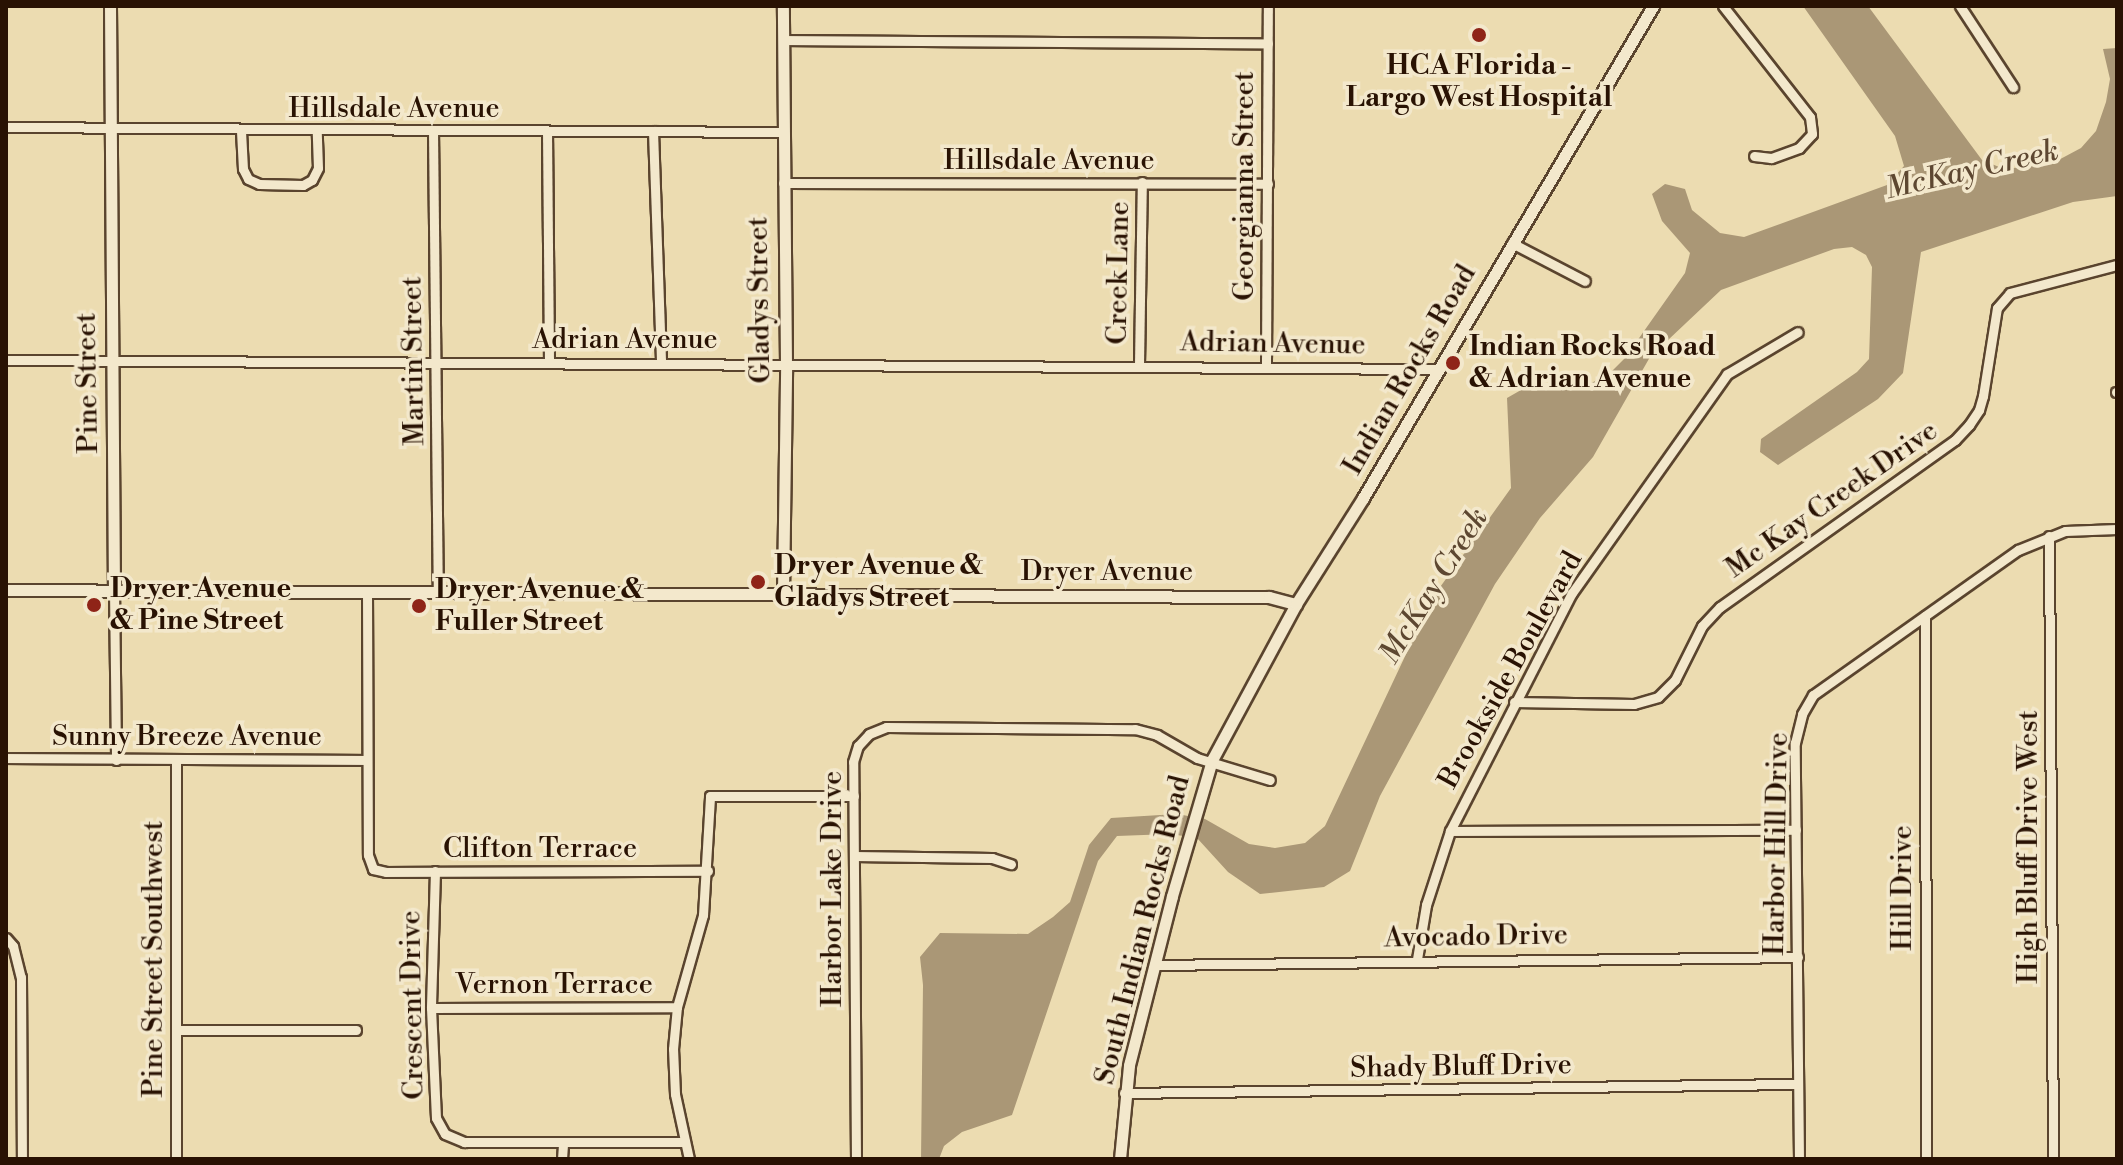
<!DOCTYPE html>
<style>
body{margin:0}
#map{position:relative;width:2123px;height:1165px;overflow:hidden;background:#ecdcb1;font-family:"Libre Bodoni",serif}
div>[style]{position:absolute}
.water>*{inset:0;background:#aa9776}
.roads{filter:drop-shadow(2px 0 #5a442e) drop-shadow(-2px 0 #5a442e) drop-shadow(0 2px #5a442e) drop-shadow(0 -2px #5a442e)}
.minor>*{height:9px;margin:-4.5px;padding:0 4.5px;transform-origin:4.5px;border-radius:4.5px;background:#f3e8cc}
.tertiary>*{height:11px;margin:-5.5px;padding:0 5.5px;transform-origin:5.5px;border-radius:5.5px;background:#f3e8cc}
.dots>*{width:22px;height:22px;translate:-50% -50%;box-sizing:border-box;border:4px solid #f3e8cc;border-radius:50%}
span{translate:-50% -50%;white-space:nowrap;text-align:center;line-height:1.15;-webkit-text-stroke:7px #f3e8cc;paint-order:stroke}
.poi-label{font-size:28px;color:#291203;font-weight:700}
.left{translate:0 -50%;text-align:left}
.street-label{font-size:28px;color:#291203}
.water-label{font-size:30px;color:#5d4731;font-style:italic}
.frame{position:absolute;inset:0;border:8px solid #291203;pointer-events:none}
</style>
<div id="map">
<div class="water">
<i style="clip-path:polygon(1803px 6px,1868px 6px,1982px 160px,2004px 169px,2051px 164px,2081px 148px,2096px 131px,2106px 102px,2110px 79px,2103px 49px,2117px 48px,2117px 196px,2073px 202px,1921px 252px,1903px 373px,1878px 399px,1778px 465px,1760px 452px,1761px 439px,1857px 372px,1869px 359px,1872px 267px,1866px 255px,1852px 247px,1834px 249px,1721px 290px,1650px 357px,1593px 457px,1540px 518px,1495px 584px,1380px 796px,1350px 871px,1324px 887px,1260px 894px,1228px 872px,1197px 838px,1170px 834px,1117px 836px,1098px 861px,1012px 1115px,962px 1132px,944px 1146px,939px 1159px,921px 1159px,923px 985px,920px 957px,940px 933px,1028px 934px,1053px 917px,1070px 902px,1089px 845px,1111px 818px,1177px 814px,1205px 819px,1249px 844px,1275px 848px,1305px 843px,1325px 826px,1433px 597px,1511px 488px,1507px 398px,1521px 390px,1584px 387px,1610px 373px,1625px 358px,1685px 273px,1690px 253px,1662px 221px,1652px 194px,1665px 184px,1685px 189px,1692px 210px,1720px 233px,1744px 237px,1887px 185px,1904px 166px,1895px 136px)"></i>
</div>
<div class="roads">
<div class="minor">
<i style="left:1723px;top:6px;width:141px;rotate:51.9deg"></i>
<i style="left:1810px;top:117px;width:17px;rotate:83deg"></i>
<i style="left:1812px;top:134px;width:19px;rotate:133deg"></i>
<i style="left:1799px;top:148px;width:30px;rotate:160deg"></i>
<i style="left:1771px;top:158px;width:17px;rotate:-173deg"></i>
<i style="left:1960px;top:6px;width:97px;rotate:56.8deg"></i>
<i style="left:784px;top:40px;width:484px;rotate:0.4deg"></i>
<i style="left:6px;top:127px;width:776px;rotate:0.37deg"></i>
<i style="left:241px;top:131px;width:38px;rotate:87deg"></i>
<i style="left:243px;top:169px;width:11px;rotate:63deg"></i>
<i style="left:248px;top:179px;width:12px;rotate:24deg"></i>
<i style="left:259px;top:184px;width:44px;rotate:1.3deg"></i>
<i style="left:303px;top:185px;width:10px;rotate:-29deg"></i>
<i style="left:312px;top:180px;width:13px;rotate:-63deg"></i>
<i style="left:318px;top:168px;width:37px;rotate:-92deg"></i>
<i style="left:433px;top:131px;width:460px;rotate:89.4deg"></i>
<i style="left:547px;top:131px;width:231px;rotate:89.5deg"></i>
<i style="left:653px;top:131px;width:231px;rotate:88deg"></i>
<i style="left:783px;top:183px;width:485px;rotate:0.1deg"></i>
<i style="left:1512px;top:243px;width:82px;rotate:27.5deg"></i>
<i style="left:6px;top:360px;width:1430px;rotate:0.36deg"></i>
<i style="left:1139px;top:364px;width:182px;rotate:-89.1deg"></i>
<i style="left:1266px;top:365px;width:359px;rotate:-89.7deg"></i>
<i style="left:2116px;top:392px;width:1px"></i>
<i style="left:2049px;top:536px;width:623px;rotate:89.63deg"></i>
<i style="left:114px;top:590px;width:170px;rotate:89.3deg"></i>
<i style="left:367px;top:591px;width:264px;rotate:89.8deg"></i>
<i style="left:368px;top:855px;width:15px;rotate:70deg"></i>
<i style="left:373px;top:869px;width:13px;rotate:13deg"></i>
<i style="left:386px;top:872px;width:322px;rotate:-0.2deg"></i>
<i style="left:1925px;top:616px;width:543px;rotate:89.89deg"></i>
<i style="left:1514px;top:702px;width:120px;rotate:1deg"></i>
<i style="left:1634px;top:704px;width:25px;rotate:-16deg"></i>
<i style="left:1658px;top:697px;width:24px;rotate:-45deg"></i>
<i style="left:1675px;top:680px;width:60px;rotate:-63.4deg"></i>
<i style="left:1702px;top:626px;width:26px;rotate:-47deg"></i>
<i style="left:1720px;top:607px;width:288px;rotate:-35.4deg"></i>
<i style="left:1955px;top:440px;width:21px;rotate:-47deg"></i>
<i style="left:1969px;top:425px;width:18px;rotate:-56deg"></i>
<i style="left:1979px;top:410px;width:15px;rotate:-74deg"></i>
<i style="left:1983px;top:396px;width:89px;rotate:-81deg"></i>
<i style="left:1997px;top:308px;width:20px;rotate:-49deg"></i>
<i style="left:2010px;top:293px;width:111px;rotate:-14.7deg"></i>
<i style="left:6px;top:758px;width:361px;rotate:0.3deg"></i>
<i style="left:176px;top:760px;width:399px;rotate:90deg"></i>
<i style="left:1450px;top:831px;width:346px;rotate:-0.2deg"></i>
<i style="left:854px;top:856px;width:138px;rotate:0.8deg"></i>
<i style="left:992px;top:858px;width:20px;rotate:18deg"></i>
<i style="left:435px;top:871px;width:137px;rotate:91.7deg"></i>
<i style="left:431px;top:1008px;width:110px;rotate:87.4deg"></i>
<i style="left:436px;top:1118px;width:18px;rotate:61deg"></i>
<i style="left:445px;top:1134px;width:21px;rotate:23deg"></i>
<i style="left:464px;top:1142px;width:221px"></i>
<i style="left:6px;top:938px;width:11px;rotate:49deg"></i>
<i style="left:13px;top:946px;width:32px;rotate:76deg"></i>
<i style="left:21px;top:977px;width:182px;rotate:89.7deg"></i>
<i style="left:1417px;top:959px;width:55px;rotate:-80.5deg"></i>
<i style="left:1426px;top:905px;width:78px;rotate:-72deg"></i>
<i style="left:1450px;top:831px;width:267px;rotate:-62.9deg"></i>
<i style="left:1572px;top:593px;width:268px;rotate:-54.7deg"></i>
<i style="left:1727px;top:374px;width:82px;rotate:-30.6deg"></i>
<i style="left:1155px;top:965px;width:643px;rotate:-0.71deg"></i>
<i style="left:431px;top:1008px;width:246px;rotate:-0.2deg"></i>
<i style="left:177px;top:1030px;width:179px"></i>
<i style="left:1124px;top:1093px;width:674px;rotate:-0.77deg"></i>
<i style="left:562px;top:1159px;width:16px;rotate:-86deg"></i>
<i style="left:689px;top:1159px;width:66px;rotate:-102.2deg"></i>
<i style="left:675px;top:1094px;width:45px;rotate:-92.5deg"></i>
<i style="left:673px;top:1049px;width:42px;rotate:-84.6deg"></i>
<i style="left:677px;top:1007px;width:96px;rotate:-74.2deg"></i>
<i style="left:703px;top:915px;width:119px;rotate:-86.6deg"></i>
<i style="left:710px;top:796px;width:144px"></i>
<i style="left:856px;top:1159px;width:397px;rotate:-90.4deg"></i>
<i style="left:853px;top:762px;width:17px;rotate:-73deg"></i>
<i style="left:858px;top:746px;width:16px;rotate:-47deg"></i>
<i style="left:869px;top:734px;width:18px;rotate:-22deg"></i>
<i style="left:886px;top:727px;width:249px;rotate:0.5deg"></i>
<i style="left:1135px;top:729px;width:23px;rotate:15deg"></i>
<i style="left:1157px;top:735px;width:46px;rotate:29.9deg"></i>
<i style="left:1197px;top:758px;width:76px;rotate:16.8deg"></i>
<i style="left:1799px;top:1159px;width:416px;rotate:-90.6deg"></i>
<i style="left:1795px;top:743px;width:30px;rotate:-76deg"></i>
<i style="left:1802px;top:714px;width:22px;rotate:-60deg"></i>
<i style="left:1813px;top:695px;width:251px;rotate:-35.3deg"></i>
<i style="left:2018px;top:550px;width:51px;rotate:-22deg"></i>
<i style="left:2065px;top:531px;width:52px;rotate:-2.2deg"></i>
</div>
<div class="tertiary">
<i style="left:110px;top:6px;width:584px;rotate:89.61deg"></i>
<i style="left:6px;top:590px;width:1263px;rotate:0.32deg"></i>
<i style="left:1269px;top:597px;width:28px;rotate:15deg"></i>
<i style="left:783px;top:593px;width:229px;rotate:-89.2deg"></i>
<i style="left:786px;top:364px;width:358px;rotate:-90.5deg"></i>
<i style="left:1120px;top:1159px;width:94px;rotate:-84.5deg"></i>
<i style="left:1129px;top:1065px;width:174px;rotate:-75.7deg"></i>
<i style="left:1172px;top:896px;width:142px;rotate:-73.6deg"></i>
<i style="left:1212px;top:760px;width:177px;rotate:-61.7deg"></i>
<i style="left:1296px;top:604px;width:125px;rotate:-57.7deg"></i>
<i style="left:1363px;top:498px;width:571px;rotate:-59.48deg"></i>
</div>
</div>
<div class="dots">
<i style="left:1479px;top:35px;background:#8f2418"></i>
<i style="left:1453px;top:363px;background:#8f2418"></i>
<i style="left:758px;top:582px;background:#8f2418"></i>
<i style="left:94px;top:605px;background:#8f2418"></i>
<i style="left:419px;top:606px;background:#8f2418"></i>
</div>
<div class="poi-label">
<span style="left:1479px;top:82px">HCA Florida -<br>Largo West Hospital</span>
<span class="left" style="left:1469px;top:363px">Indian Rocks Road<br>&amp; Adrian Avenue</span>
<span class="left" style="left:774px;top:582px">Dryer Avenue &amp;<br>Gladys Street</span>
<span class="left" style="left:110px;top:605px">Dryer Avenue<br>&amp; Pine Street</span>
<span class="left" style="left:435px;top:606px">Dryer Avenue &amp;<br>Fuller Street</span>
</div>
<div class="street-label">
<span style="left:394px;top:109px">Hillsdale Avenue</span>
<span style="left:1049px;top:161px">Hillsdale Avenue</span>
<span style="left:1245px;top:186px;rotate:-90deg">Georgianna Street</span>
<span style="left:1119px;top:273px;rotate:-89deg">Creek Lane</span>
<span style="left:760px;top:300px;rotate:-91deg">Gladys Street</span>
<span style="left:625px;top:340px">Adrian Avenue</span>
<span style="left:1273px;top:344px;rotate:1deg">Adrian Avenue</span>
<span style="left:414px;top:361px;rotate:-91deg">Martin Street</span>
<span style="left:1410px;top:370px;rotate:-60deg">Indian Rocks Road</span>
<span style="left:88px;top:383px;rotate:-91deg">Pine Street</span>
<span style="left:1832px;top:500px;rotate:-35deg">Mc Kay Creek Drive</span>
<span style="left:1107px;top:572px">Dryer Avenue</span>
<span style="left:1511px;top:670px;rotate:-61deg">Brookside Boulevard</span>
<span style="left:187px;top:737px">Sunny Breeze Avenue</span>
<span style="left:1777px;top:844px;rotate:-89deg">Harbor Hill Drive</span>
<span style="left:2029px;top:847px;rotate:-90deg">High Bluff Drive West</span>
<span style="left:540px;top:849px">Clifton Terrace</span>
<span style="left:1903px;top:888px;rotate:-90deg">Hill Drive</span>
<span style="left:833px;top:889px;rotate:-90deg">Harbor Lake Drive</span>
<span style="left:1143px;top:930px;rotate:-76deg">South Indian Rocks Road</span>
<span style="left:1476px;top:937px;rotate:-1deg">Avocado Drive</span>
<span style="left:154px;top:959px;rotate:-90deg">Pine Street Southwest</span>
<span style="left:554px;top:985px">Vernon Terrace</span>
<span style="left:413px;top:1005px;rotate:-91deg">Crescent Drive</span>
<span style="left:1461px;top:1067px;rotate:-1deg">Shady Bluff Drive</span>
</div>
<div class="water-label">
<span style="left:1972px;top:170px;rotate:-13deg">McKay Creek</span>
<span style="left:1434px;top:586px;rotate:-58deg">McKay Creek</span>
</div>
<div class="frame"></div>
</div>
